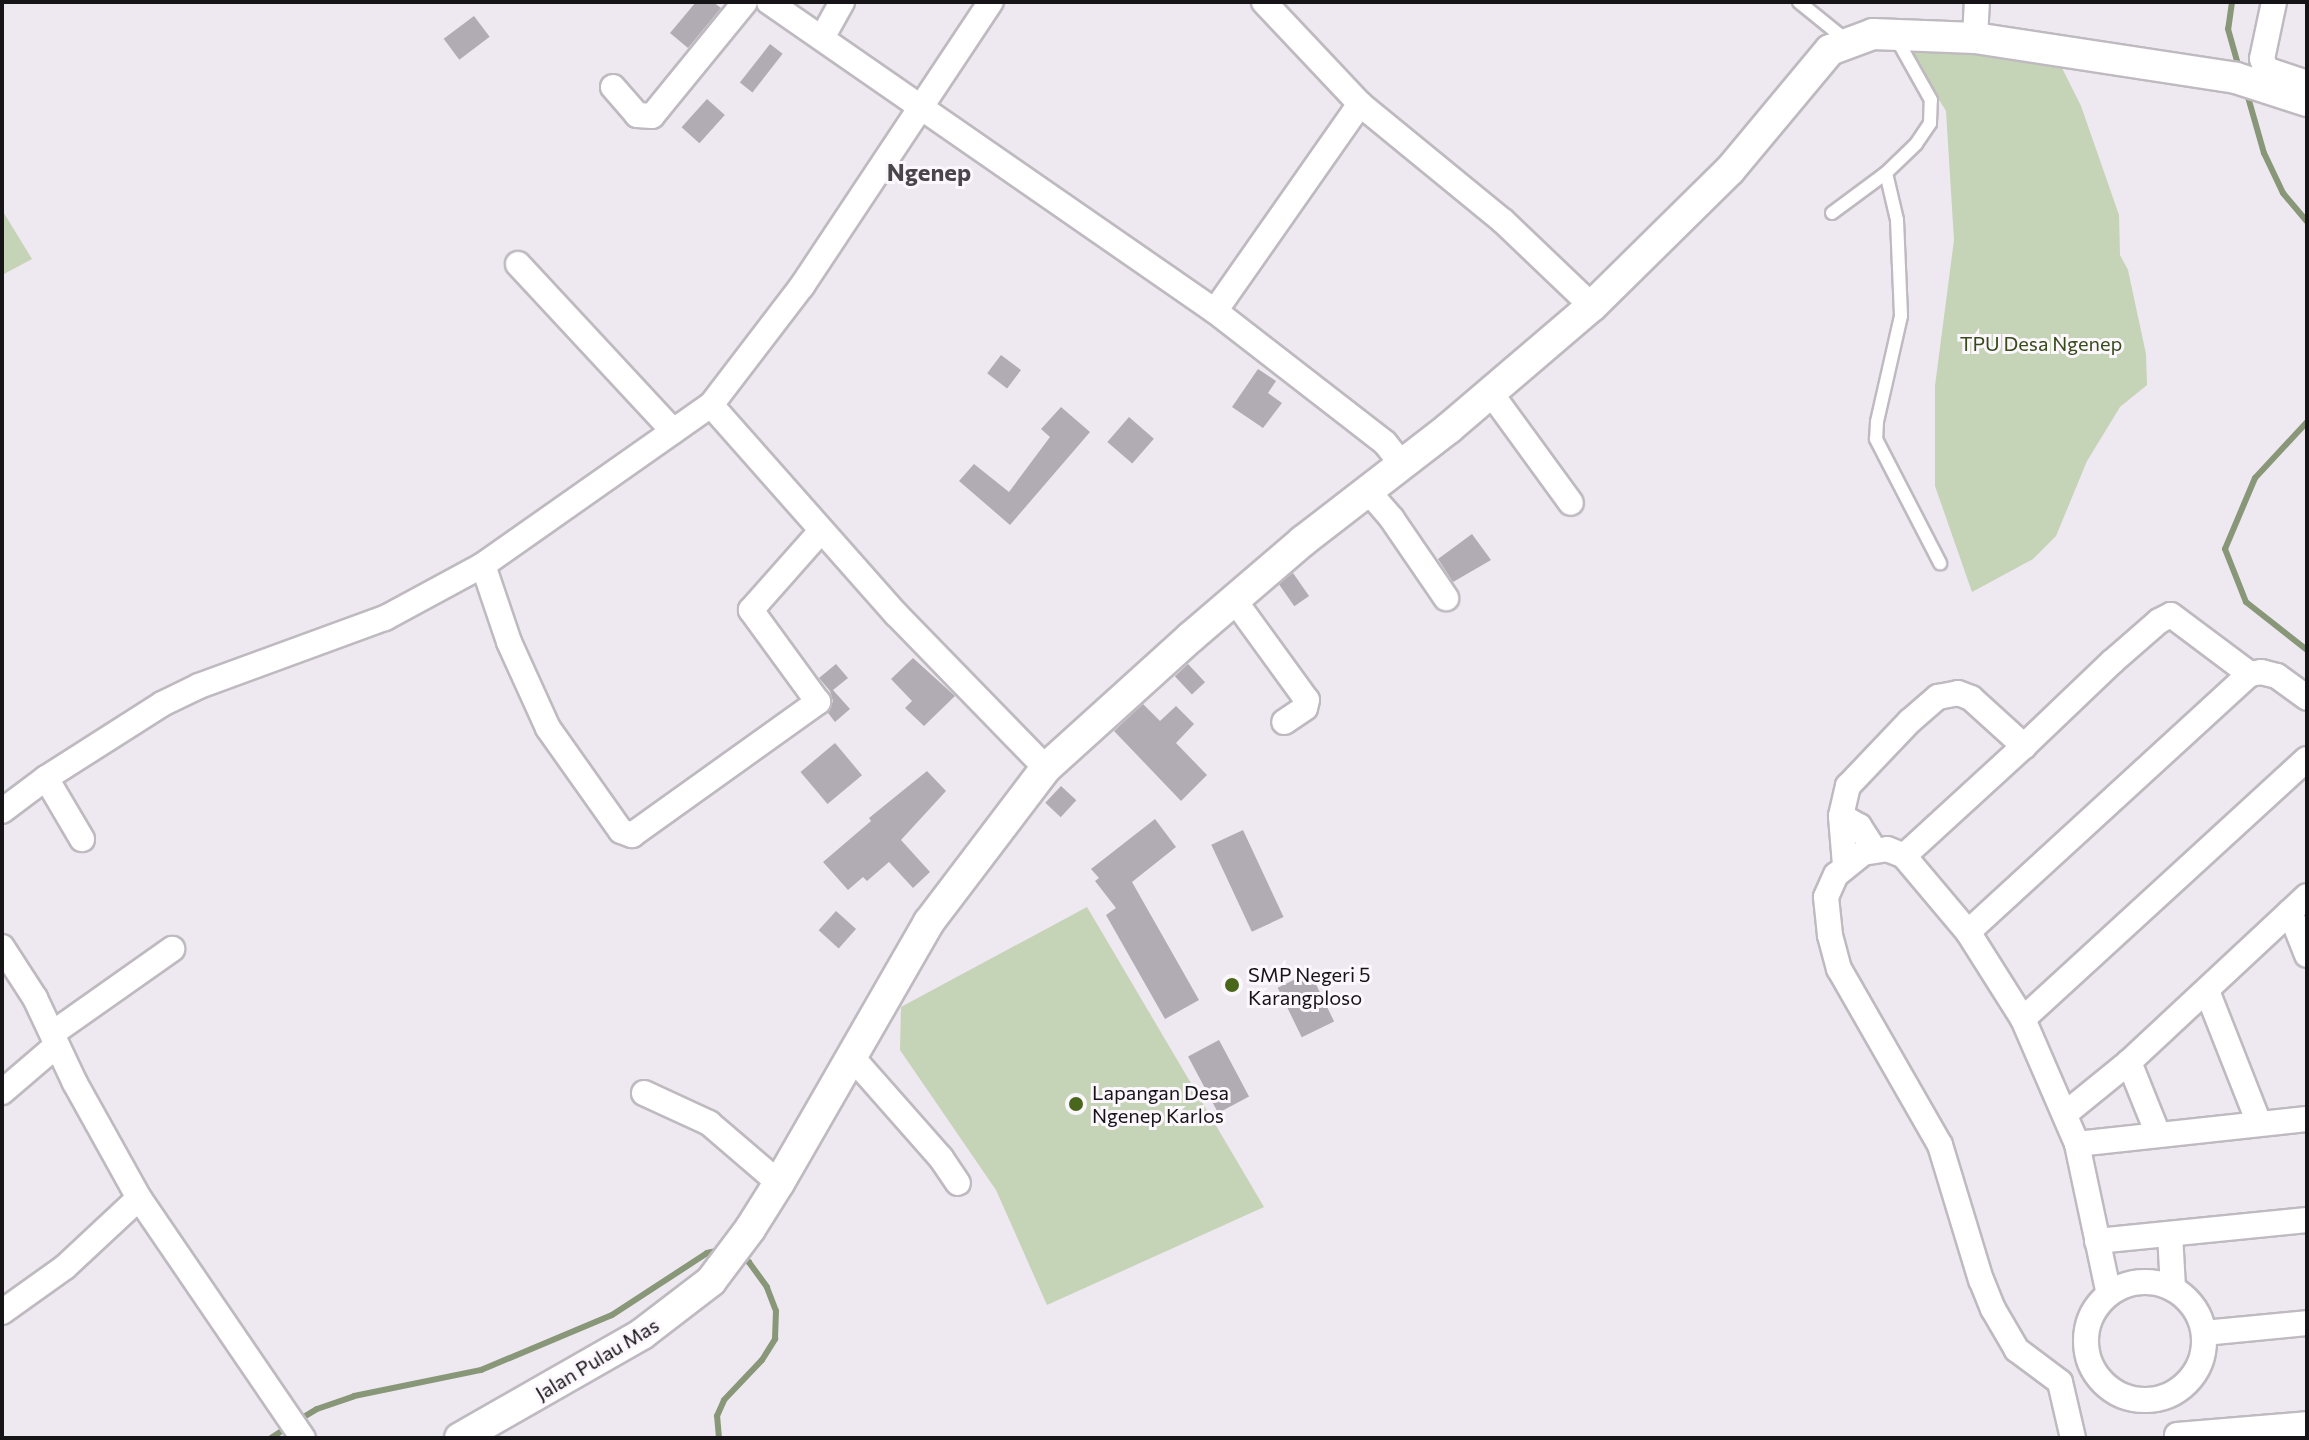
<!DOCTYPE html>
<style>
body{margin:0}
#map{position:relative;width:2309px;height:1440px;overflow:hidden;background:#eee8f0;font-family:Commissioner,sans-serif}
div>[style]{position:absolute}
.green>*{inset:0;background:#c5d3b6}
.stream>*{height:6px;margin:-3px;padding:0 3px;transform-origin:3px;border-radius:3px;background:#889777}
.building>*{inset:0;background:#b1acb3;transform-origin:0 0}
.roads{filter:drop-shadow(2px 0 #bfb9c0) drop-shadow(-2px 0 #bfb9c0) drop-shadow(0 2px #bfb9c0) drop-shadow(0 -2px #bfb9c0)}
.service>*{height:12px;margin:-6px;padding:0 6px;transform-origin:6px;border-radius:6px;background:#fff}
.minor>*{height:24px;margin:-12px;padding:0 12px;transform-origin:12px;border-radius:12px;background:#fff}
.minor>.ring{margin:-12px;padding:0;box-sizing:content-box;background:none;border:24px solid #fff;border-radius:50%}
.tertiary>*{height:30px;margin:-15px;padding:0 15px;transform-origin:15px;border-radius:15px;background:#fff}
.dots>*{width:22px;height:22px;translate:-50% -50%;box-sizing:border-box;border:4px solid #fcf6fd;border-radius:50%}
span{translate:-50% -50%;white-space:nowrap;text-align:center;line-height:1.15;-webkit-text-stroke:6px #fcf6fd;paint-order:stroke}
.park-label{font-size:20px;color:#364b19}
.poi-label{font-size:20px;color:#161416}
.left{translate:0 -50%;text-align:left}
.street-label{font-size:20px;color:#161416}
.quarter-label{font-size:24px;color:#4a454b;font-weight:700}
.frame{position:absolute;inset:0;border:4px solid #161416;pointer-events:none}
</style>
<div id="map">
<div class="green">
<i style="clip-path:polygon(1908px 50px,1965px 52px,2060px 64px,2081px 106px,2119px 215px,2120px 255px,2128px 270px,2146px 354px,2147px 385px,2120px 407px,2087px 461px,2056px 536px,2033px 559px,1972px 592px,1935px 486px,1935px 386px,1954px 240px,1946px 111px)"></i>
<i style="clip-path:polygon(2px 210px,32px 259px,2px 275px)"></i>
<i style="clip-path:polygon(1087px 907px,1264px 1207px,1047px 1305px,996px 1190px,900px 1050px,901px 1007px)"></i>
</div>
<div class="stream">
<i style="left:2232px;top:2px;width:27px;rotate:98deg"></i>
<i style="left:2228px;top:29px;width:41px;rotate:74.2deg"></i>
<i style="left:2246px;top:90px;width:66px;rotate:74.1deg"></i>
<i style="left:2264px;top:153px;width:44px;rotate:64.6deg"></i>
<i style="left:2283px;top:193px;width:38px;rotate:50deg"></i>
<i style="left:2307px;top:422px;width:76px;rotate:132.9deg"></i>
<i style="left:2255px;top:478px;width:77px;rotate:112.9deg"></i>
<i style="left:2225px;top:549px;width:57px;rotate:68.4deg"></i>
<i style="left:2246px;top:602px;width:78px;rotate:38.2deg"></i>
<i style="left:297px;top:1421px;width:23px;rotate:-31deg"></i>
<i style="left:317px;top:1409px;width:39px;rotate:-19deg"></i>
<i style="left:354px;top:1396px;width:130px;rotate:-11.6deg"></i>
<i style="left:481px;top:1370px;width:142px;rotate:-22.8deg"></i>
<i style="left:612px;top:1315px;width:113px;rotate:-33.1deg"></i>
<i style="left:707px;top:1253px;width:13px;rotate:-13deg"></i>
<i style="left:271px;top:1438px;width:20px;rotate:-33deg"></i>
<i style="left:719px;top:1438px;width:22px;rotate:-95deg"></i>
<i style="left:717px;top:1416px;width:17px;rotate:-66deg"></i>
<i style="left:724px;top:1400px;width:55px;rotate:-46.5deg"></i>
<i style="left:762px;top:1360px;width:25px;rotate:-58deg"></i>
<i style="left:775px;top:1339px;width:28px;rotate:-88deg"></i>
<i style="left:776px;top:1311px;width:26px;rotate:-111deg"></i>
<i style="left:767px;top:1287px;width:31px;rotate:-126deg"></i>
<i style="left:749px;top:1262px;width:12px;rotate:-156deg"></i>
</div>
<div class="building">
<i style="clip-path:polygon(696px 2px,713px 2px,721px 8px,688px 48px,670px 33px)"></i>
<i style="left:474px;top:16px;width:26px;height:38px;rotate:53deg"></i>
<i style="left:770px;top:44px;width:16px;height:49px;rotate:38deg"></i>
<i style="left:707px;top:99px;width:24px;height:38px;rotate:42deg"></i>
<i style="left:1001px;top:355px;width:25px;height:23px;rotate:37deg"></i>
<i style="clip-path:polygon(1258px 369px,1276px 381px,1268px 393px,1282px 403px,1263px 428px,1232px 407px)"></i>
<i style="clip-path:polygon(1061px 407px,1090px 432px,1010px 525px,959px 481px,974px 464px,1009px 492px,1050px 437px,1041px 429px)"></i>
<i style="left:1129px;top:417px;width:33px;height:33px;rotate:41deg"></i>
<i style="clip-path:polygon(1472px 534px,1491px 560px,1453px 582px,1438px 559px)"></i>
<i style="left:1293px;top:573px;width:28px;height:18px;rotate:55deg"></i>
<i style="clip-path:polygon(913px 658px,955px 696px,924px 726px,905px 708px,912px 701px,891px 679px)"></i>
<i style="clip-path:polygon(836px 664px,848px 678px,833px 690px,850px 709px,835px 722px,828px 713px,833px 701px,830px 691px,819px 678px)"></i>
<i style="left:1188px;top:664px;width:25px;height:18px;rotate:47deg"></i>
<i style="clip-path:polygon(1143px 704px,1160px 721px,1176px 706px,1194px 724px,1176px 743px,1207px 775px,1181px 801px,1114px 731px)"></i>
<i style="left:835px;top:743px;width:42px;height:45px;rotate:50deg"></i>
<i style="clip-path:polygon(927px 771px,946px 791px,901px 840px,930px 872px,913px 888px,889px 862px,867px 881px,863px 877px,848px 890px,823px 862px,871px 821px,869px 818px)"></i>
<i style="left:1061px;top:786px;width:21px;height:23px;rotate:43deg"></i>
<i style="clip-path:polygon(1155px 819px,1176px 847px,1132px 882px,1199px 1000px,1165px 1019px,1106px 915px,1116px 908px,1095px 881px,1099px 878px,1091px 869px)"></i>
<i style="left:1243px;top:830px;width:96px;height:35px;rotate:65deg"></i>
<i style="left:836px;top:911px;width:27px;height:26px;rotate:42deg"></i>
<i style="left:1310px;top:972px;width:55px;height:36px;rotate:64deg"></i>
<i style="left:1219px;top:1040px;width:64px;height:35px;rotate:62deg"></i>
</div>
<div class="roads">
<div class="service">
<i style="left:1799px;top:2px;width:60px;rotate:39deg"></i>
<i style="left:1886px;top:173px;width:48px;rotate:76.8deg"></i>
<i style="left:1897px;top:220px;width:96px;rotate:87.6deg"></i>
<i style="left:1901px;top:316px;width:109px;rotate:102.8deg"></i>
<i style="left:1877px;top:422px;width:17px;rotate:93deg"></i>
<i style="left:1876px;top:439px;width:140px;rotate:62.7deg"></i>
<i style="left:1832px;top:213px;width:67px;rotate:-36.5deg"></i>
<i style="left:1886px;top:173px;width:42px;rotate:-44deg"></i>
<i style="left:1916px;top:144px;width:25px;rotate:-56deg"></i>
<i style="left:1930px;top:123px;width:23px;rotate:-88deg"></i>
<i style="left:1931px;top:100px;width:73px;rotate:-119.4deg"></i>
</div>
<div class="minor">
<i style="left:769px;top:2px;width:543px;rotate:34.72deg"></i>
<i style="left:1215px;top:311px;width:215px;rotate:37.8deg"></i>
<i style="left:1385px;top:443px;width:26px;rotate:51deg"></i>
<i style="left:1264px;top:2px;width:140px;rotate:46.7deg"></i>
<i style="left:1360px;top:104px;width:185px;rotate:39.3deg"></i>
<i style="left:1503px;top:221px;width:123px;rotate:43.7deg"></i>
<i style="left:822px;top:38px;width:41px;rotate:-60.9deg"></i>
<i style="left:1975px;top:38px;width:36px;rotate:-87deg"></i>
<i style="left:2265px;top:69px;width:44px;rotate:18.4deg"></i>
<i style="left:613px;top:87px;width:37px;rotate:49deg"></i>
<i style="left:637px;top:115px;width:15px;rotate:4deg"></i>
<i style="left:652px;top:116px;width:147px;rotate:-50.8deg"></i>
<i style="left:2272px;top:89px;width:32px;rotate:-108deg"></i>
<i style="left:2262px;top:59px;width:58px;rotate:-78.1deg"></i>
<i style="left:518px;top:264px;width:228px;rotate:47.1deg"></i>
<i style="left:1215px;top:311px;width:253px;rotate:-55deg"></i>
<i style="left:1490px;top:392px;width:137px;rotate:53.9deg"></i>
<i style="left:711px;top:405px;width:279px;rotate:48.5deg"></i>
<i style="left:896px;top:614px;width:215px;rotate:45.8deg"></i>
<i style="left:1367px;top:490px;width:38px;rotate:49deg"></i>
<i style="left:1392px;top:519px;width:96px;rotate:55.6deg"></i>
<i style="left:483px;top:565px;width:81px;rotate:71.3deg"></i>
<i style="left:509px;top:642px;width:94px;rotate:65.6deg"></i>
<i style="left:548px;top:728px;width:126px;rotate:54.7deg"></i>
<i style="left:621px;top:831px;width:12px;rotate:20deg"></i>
<i style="left:632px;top:835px;width:229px;rotate:-35.6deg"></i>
<i style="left:818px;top:702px;width:114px;rotate:-126.1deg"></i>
<i style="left:751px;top:610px;width:106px;rotate:-48.5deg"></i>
<i style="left:1235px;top:601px;width:122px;rotate:54deg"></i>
<i style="left:1307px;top:700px;width:8px;rotate:104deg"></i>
<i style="left:1305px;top:708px;width:25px;rotate:146deg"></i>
<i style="left:46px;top:778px;width:71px;rotate:59.5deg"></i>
<i style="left:2px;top:811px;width:55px;rotate:-36.9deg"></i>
<i style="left:46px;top:778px;width:138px;rotate:-32.5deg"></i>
<i style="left:162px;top:704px;width:41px;rotate:-25.9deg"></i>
<i style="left:199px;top:686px;width:198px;rotate:-20.1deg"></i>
<i style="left:385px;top:618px;width:111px;rotate:-28.4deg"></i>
<i style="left:483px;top:565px;width:279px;rotate:-35.1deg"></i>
<i style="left:711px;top:405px;width:150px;rotate:-52.6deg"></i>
<i style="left:802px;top:286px;width:341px;rotate:-56.4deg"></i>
<i style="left:1841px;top:816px;width:21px;rotate:29deg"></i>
<i style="left:1859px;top:826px;width:27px;rotate:57deg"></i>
<i style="left:1904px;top:856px;width:163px;rotate:-42.5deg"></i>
<i style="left:1845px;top:865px;width:49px;rotate:-94.7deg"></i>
<i style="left:1841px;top:816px;width:31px;rotate:-77deg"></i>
<i style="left:1848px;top:786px;width:90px;rotate:-46.4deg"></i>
<i style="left:1910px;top:721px;width:37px;rotate:-41deg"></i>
<i style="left:1938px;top:697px;width:20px;rotate:-11deg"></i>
<i style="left:1958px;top:693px;width:14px;rotate:21deg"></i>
<i style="left:1971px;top:698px;width:72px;rotate:42.2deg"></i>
<i style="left:2024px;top:746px;width:122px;rotate:-43.7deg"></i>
<i style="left:2112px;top:662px;width:62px;rotate:-41.1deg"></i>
<i style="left:2159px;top:621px;width:13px;rotate:-27deg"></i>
<i style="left:2171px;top:615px;width:99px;rotate:36.8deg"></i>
<i style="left:2250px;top:674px;width:11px;rotate:-10deg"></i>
<i style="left:2261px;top:672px;width:16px;rotate:14deg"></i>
<i style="left:2277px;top:676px;width:37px;rotate:36deg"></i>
<i style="left:2290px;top:912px;width:46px;rotate:68.4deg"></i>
<i style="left:1968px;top:932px;width:382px;rotate:-42.5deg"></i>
<i style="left:2px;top:947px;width:61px;rotate:57.1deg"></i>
<i style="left:35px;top:998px;width:94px;rotate:64.8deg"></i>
<i style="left:75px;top:1083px;width:132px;rotate:60.9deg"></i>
<i style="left:139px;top:1198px;width:291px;rotate:55.7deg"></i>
<i style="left:2207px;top:991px;width:142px;rotate:68.5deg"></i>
<i style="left:2023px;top:1019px;width:385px;rotate:-42.5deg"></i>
<i style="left:53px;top:1033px;width:146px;rotate:-35.2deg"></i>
<i style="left:851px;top:1056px;width:136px;rotate:48.6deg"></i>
<i style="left:941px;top:1158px;width:30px;rotate:56deg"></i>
<i style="left:2129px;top:1062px;width:78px;rotate:68.1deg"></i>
<i style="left:2px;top:1092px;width:72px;rotate:-40.5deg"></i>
<i style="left:644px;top:1093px;width:72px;rotate:24.8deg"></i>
<i style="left:709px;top:1123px;width:92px;rotate:40.6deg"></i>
<i style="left:2065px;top:1114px;width:82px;rotate:-39.1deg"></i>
<i style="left:2129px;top:1062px;width:243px;rotate:-43deg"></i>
<i style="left:2077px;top:1144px;width:231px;rotate:-6.2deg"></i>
<i style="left:2170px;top:1234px;width:54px;rotate:86.8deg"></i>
<i style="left:2097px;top:1241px;width:211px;rotate:-5.7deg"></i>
<i class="ring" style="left:2086px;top:1282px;width:94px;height:94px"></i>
<i style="left:2px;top:1312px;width:77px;rotate:-35.5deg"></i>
<i style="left:65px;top:1267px;width:101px;rotate:-43deg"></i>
<i style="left:2204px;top:1333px;width:103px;rotate:-5.5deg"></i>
<i style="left:2177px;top:1435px;width:130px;rotate:-4.8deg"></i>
<i style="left:2073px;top:1438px;width:57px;rotate:-103.1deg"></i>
<i style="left:2060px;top:1382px;width:54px;rotate:-143.3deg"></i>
<i style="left:2017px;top:1350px;width:48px;rotate:-120.3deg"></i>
<i style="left:1993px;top:1309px;width:31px;rotate:-112deg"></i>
<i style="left:1981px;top:1280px;width:141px;rotate:-106.9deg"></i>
<i style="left:1940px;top:1145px;width:203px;rotate:-119.8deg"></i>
<i style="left:1839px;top:969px;width:35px;rotate:-105deg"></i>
<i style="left:1830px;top:935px;width:38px;rotate:-96deg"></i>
<i style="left:1826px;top:897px;width:24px;rotate:-66deg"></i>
<i style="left:1836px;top:875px;width:35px;rotate:-39deg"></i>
<i style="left:1863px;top:853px;width:24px;rotate:-9deg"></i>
<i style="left:1887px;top:849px;width:18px;rotate:22deg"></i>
<i style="left:1904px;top:856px;width:99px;rotate:49.9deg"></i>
<i style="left:1968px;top:932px;width:103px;rotate:57.7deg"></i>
<i style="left:2023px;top:1019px;width:136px;rotate:66.6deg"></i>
<i style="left:2077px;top:1144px;width:153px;rotate:78deg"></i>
</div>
<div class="tertiary">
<i style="left:460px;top:1438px;width:210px;rotate:-29.7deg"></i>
<i style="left:642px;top:1334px;width:87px;rotate:-37.5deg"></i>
<i style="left:711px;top:1281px;width:65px;rotate:-53.1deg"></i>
<i style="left:750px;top:1229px;width:54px;rotate:-57.8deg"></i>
<i style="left:779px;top:1183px;width:301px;rotate:-60.1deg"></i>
<i style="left:929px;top:922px;width:193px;rotate:-52.8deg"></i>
<i style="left:1046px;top:768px;width:195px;rotate:-42.1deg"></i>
<i style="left:1191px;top:637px;width:148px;rotate:-40.6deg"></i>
<i style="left:1303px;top:541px;width:185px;rotate:-37.7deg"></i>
<i style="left:1449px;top:428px;width:188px;rotate:-40.5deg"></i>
<i style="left:1592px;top:306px;width:194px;rotate:-44.6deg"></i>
<i style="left:1730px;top:170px;width:156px;rotate:-50.2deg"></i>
<i style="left:1830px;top:50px;width:46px;rotate:-20.4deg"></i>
<i style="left:1873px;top:34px;width:102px;rotate:2.2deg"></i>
<i style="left:1975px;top:38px;width:264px;rotate:8.7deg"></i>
<i style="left:2236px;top:78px;width:75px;rotate:17.9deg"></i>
</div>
</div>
<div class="dots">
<i style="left:1232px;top:985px;background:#49671b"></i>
<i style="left:1076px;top:1104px;background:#49671b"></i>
</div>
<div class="park-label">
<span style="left:2041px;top:343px">TPU Desa Ngenep</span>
</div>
<div class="poi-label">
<span class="left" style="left:1248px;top:986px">SMP Negeri 5<br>Karangploso</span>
<span class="left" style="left:1092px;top:1104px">Lapangan Desa<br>Ngenep Karlos</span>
</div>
<div class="street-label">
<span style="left:597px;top:1359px;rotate:-31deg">Jalan Pulau Mas</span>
</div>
<div class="quarter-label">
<span style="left:929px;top:172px">Ngenep</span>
</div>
<div class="frame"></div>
</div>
